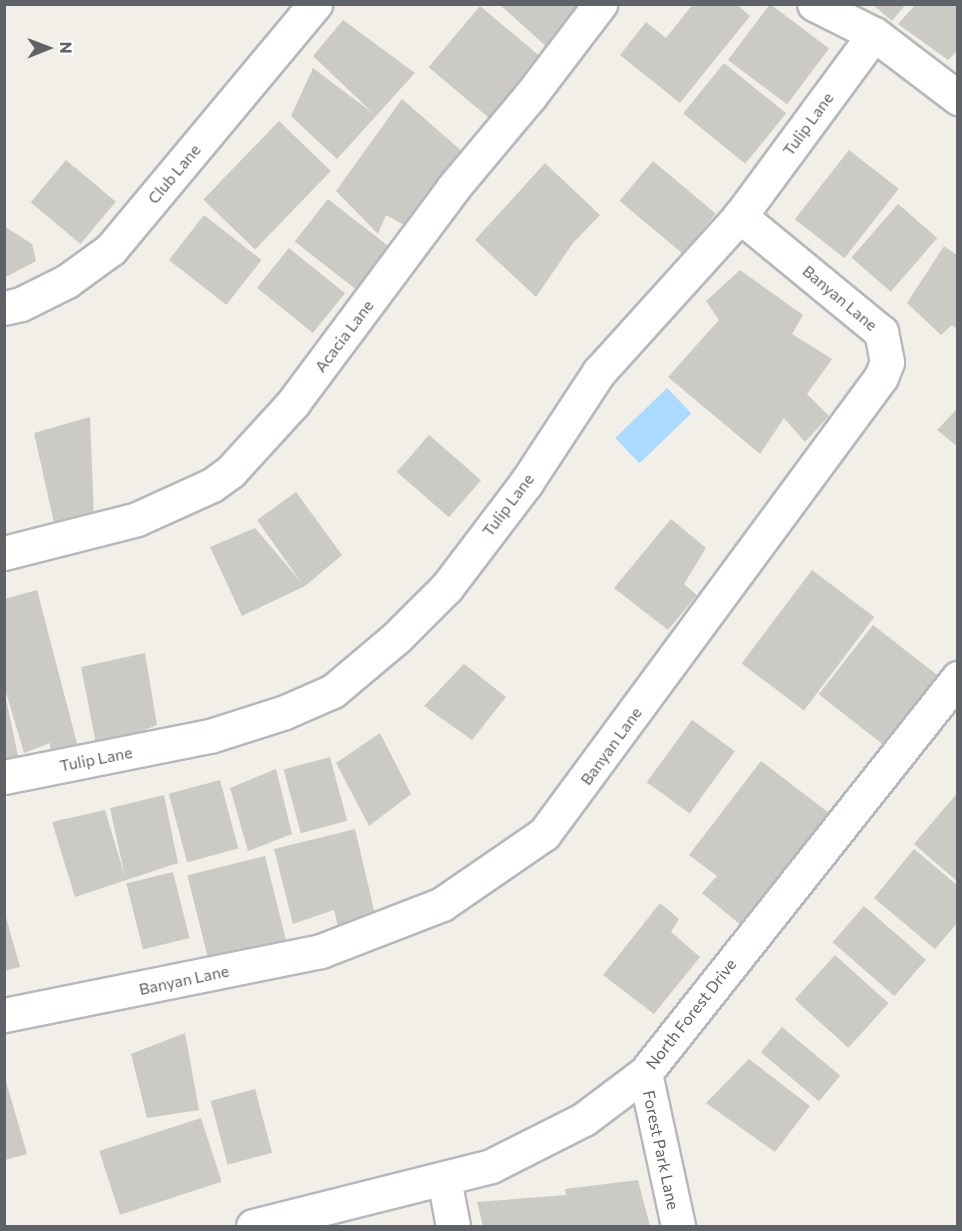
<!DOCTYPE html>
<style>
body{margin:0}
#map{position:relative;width:962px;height:1231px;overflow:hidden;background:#f1efe8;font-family:Commissioner,sans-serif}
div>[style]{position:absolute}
.water>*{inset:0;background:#aadaff;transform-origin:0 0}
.building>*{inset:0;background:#cccac5;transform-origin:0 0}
.roads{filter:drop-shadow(2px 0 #b5b8bc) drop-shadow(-2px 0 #b5b8bc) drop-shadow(0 2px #b5b8bc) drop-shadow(0 -2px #b5b8bc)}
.minor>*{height:33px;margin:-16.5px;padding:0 16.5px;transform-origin:16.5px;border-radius:16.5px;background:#fff}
span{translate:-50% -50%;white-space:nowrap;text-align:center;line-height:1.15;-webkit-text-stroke:4.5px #fff;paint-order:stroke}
.street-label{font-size:16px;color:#5f6368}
.frame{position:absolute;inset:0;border:6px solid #5f6368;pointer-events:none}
.north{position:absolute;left:18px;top:18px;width:60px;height:60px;-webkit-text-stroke:4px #fff;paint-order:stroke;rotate:89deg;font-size:16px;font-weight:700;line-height:24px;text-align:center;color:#5f6368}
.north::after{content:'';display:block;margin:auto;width:21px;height:27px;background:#5f6368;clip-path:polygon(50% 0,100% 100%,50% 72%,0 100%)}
</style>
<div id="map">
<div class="water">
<i style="left:667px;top:388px;width:35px;height:72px;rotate:46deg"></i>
</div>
<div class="building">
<i style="clip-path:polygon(499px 4px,580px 4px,549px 49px)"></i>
<i style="clip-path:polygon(693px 4px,736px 4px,750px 16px,680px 103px,620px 55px,646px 22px,666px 38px)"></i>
<i style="left:770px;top:4px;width:74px;height:70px;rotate:37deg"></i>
<i style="clip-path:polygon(872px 4px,906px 4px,892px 21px)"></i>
<i style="clip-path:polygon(916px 4px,958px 4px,958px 50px,948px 60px,898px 24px)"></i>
<i style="left:480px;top:6px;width:84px;height:80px;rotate:40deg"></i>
<i style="clip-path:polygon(343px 20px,415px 73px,337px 159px,291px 116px,313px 68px,374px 114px,313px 56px)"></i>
<i style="left:724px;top:63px;width:80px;height:65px;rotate:39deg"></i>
<i style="clip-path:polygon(402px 99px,464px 153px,442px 187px,404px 225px,386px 215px,378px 234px,336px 191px)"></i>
<i style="left:279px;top:121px;width:72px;height:109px;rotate:44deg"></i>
<i style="left:849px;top:150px;width:63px;height:88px;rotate:38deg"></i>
<i style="left:66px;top:160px;width:65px;height:55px;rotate:40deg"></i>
<i style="left:653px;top:161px;width:82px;height:52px;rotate:40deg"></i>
<i style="clip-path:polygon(545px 163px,600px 215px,573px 243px,536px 297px,475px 240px)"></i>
<i style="left:328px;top:199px;width:78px;height:54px;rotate:38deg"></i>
<i style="left:898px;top:204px;width:52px;height:71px;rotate:41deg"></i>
<i style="left:204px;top:215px;width:73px;height:57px;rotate:38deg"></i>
<i style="clip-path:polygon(4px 226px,32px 244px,36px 261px,4px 278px)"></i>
<i style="clip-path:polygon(944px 246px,958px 256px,958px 330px,952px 325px,941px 335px,907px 303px)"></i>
<i style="left:289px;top:248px;width:72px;height:51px;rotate:39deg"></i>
<i style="clip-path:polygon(740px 270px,803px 315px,792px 334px,832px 359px,807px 394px,829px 416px,805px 442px,784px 418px,760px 454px,668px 377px,719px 320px,706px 301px)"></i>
<i style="clip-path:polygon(958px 408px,958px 447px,937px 430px)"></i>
<i style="clip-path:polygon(90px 417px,94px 518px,54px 523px,34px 433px)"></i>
<i style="left:429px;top:435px;width:69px;height:49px;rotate:41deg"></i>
<i style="clip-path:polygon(296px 492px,342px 555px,305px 586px,242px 616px,210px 547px,255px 528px,301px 582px,257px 520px)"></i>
<i style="clip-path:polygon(671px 519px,706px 548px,684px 584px,697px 595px,668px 630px,614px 588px)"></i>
<i style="left:812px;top:570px;width:78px;height:117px;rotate:37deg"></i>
<i style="clip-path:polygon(37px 590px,80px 755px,51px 763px,50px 743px,24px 753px,4px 686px,4px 599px)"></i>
<i style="left:873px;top:625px;width:83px;height:88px;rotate:38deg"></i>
<i style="clip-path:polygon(145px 653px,157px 725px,97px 749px,81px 667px)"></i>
<i style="clip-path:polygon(464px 664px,506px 697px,472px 740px,424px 706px)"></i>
<i style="clip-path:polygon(4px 689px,18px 756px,4px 759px)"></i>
<i style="left:692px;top:720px;width:53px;height:77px;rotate:36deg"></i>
<i style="clip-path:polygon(380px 733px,411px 794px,369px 826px,336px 763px)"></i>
<i style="left:330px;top:757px;width:66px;height:48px;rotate:75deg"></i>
<i style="clip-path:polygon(761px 761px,829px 813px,743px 927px,702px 893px,717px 876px,689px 855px)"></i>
<i style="clip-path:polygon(276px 769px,292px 834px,248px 851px,230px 788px)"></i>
<i style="left:220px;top:780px;width:71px;height:53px;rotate:75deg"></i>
<i style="clip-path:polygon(958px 792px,958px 882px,914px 844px)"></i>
<i style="clip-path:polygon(164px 795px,178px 863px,75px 897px,52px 822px,105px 810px,125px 877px,110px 808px)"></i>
<i style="clip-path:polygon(355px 829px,377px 923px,340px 936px,334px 910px,293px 924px,274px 849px)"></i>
<i style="clip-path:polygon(914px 849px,958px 886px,958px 922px,935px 949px,874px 898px)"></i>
<i style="left:265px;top:856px;width:95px;height:80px;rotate:76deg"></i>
<i style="left:173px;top:872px;width:68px;height:48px;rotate:76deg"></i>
<i style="clip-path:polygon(660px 903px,679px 919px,671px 932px,700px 957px,654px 1014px,603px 975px)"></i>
<i style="left:864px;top:906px;width:82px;height:48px;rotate:41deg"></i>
<i style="clip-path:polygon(4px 910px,20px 967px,4px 971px)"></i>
<i style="left:835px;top:955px;width:72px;height:60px;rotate:42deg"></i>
<i style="left:782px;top:1027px;width:76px;height:33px;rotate:40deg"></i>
<i style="clip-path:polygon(185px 1033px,199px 1110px,147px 1118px,131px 1054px)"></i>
<i style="clip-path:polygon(749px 1059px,810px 1106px,775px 1152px,706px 1103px)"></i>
<i style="clip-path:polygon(5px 1078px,27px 1154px,5px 1160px)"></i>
<i style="left:255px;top:1089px;width:66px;height:46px;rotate:75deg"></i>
<i style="left:201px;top:1118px;width:67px;height:107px;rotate:72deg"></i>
<i style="clip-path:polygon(638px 1180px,650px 1226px,483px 1226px,477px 1202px,566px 1195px,565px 1189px)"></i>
</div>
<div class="roads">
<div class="minor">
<i style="left:814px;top:4px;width:67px;rotate:26.6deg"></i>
<i style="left:874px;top:34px;width:106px;rotate:37.3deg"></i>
<i style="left:4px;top:308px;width:17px;rotate:-13deg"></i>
<i style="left:21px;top:304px;width:51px;rotate:-26.6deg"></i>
<i style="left:67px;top:281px;width:54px;rotate:-36deg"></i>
<i style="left:111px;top:249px;width:319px;rotate:-50.2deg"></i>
<i style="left:4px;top:553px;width:137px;rotate:-14.3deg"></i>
<i style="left:137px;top:519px;width:82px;rotate:-24.4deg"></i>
<i style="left:212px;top:485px;width:24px;rotate:-36deg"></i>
<i style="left:231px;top:471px;width:92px;rotate:-47.6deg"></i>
<i style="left:293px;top:403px;width:268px;rotate:-53.3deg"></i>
<i style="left:453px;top:188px;width:120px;rotate:-50.1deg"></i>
<i style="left:530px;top:96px;width:116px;rotate:-52.7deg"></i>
<i style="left:4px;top:777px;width:210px;rotate:-11.3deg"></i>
<i style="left:210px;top:736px;width:79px;rotate:-17.7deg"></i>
<i style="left:285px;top:712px;width:52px;rotate:-23.6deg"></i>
<i style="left:333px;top:691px;width:82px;rotate:-40.1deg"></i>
<i style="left:396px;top:638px;width:72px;rotate:-45deg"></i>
<i style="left:447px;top:587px;width:131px;rotate:-52.8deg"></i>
<i style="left:526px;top:483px;width:133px;rotate:-56.7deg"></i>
<i style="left:599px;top:372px;width:210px;rotate:-47.9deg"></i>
<i style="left:740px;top:216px;width:226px;rotate:-53.6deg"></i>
<i style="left:4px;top:1015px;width:323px;rotate:-11.4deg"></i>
<i style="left:321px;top:951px;width:130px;rotate:-21.2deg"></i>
<i style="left:442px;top:904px;width:124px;rotate:-34.5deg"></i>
<i style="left:544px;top:834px;width:568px;rotate:-53.59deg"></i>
<i style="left:881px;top:377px;width:16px;rotate:-68deg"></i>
<i style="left:887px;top:362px;width:31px;rotate:-101deg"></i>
<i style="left:881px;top:332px;width:183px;rotate:-140.6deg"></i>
<i style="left:645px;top:1073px;width:157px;rotate:77.8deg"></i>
<i style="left:444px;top:1179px;width:48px;rotate:79.2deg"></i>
<i style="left:253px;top:1226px;width:245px;rotate:-14.1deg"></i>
<i style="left:491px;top:1166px;width:104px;rotate:-26.8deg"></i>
<i style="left:584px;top:1119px;width:76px;rotate:-37deg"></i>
<i style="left:645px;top:1073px;width:504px;rotate:-51.61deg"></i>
</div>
</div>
<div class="street-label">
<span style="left:808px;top:124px;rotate:-54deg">Tulip Lane</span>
<span style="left:174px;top:174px;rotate:-50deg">Club Lane</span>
<span style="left:840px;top:298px;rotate:40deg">Banyan Lane</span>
<span style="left:344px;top:336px;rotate:-53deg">Acacia Lane</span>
<span style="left:508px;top:505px;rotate:-53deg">Tulip Lane</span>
<span style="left:611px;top:746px;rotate:-54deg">Banyan Lane</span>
<span style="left:96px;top:759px;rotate:-11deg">Tulip Lane</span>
<span style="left:184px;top:980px;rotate:-12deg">Banyan Lane</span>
<span style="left:691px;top:1014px;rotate:-52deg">North Forest Drive</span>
<span style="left:661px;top:1150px;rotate:78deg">Forest Park Lane</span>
</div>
<div class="frame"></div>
<div class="north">N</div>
</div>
